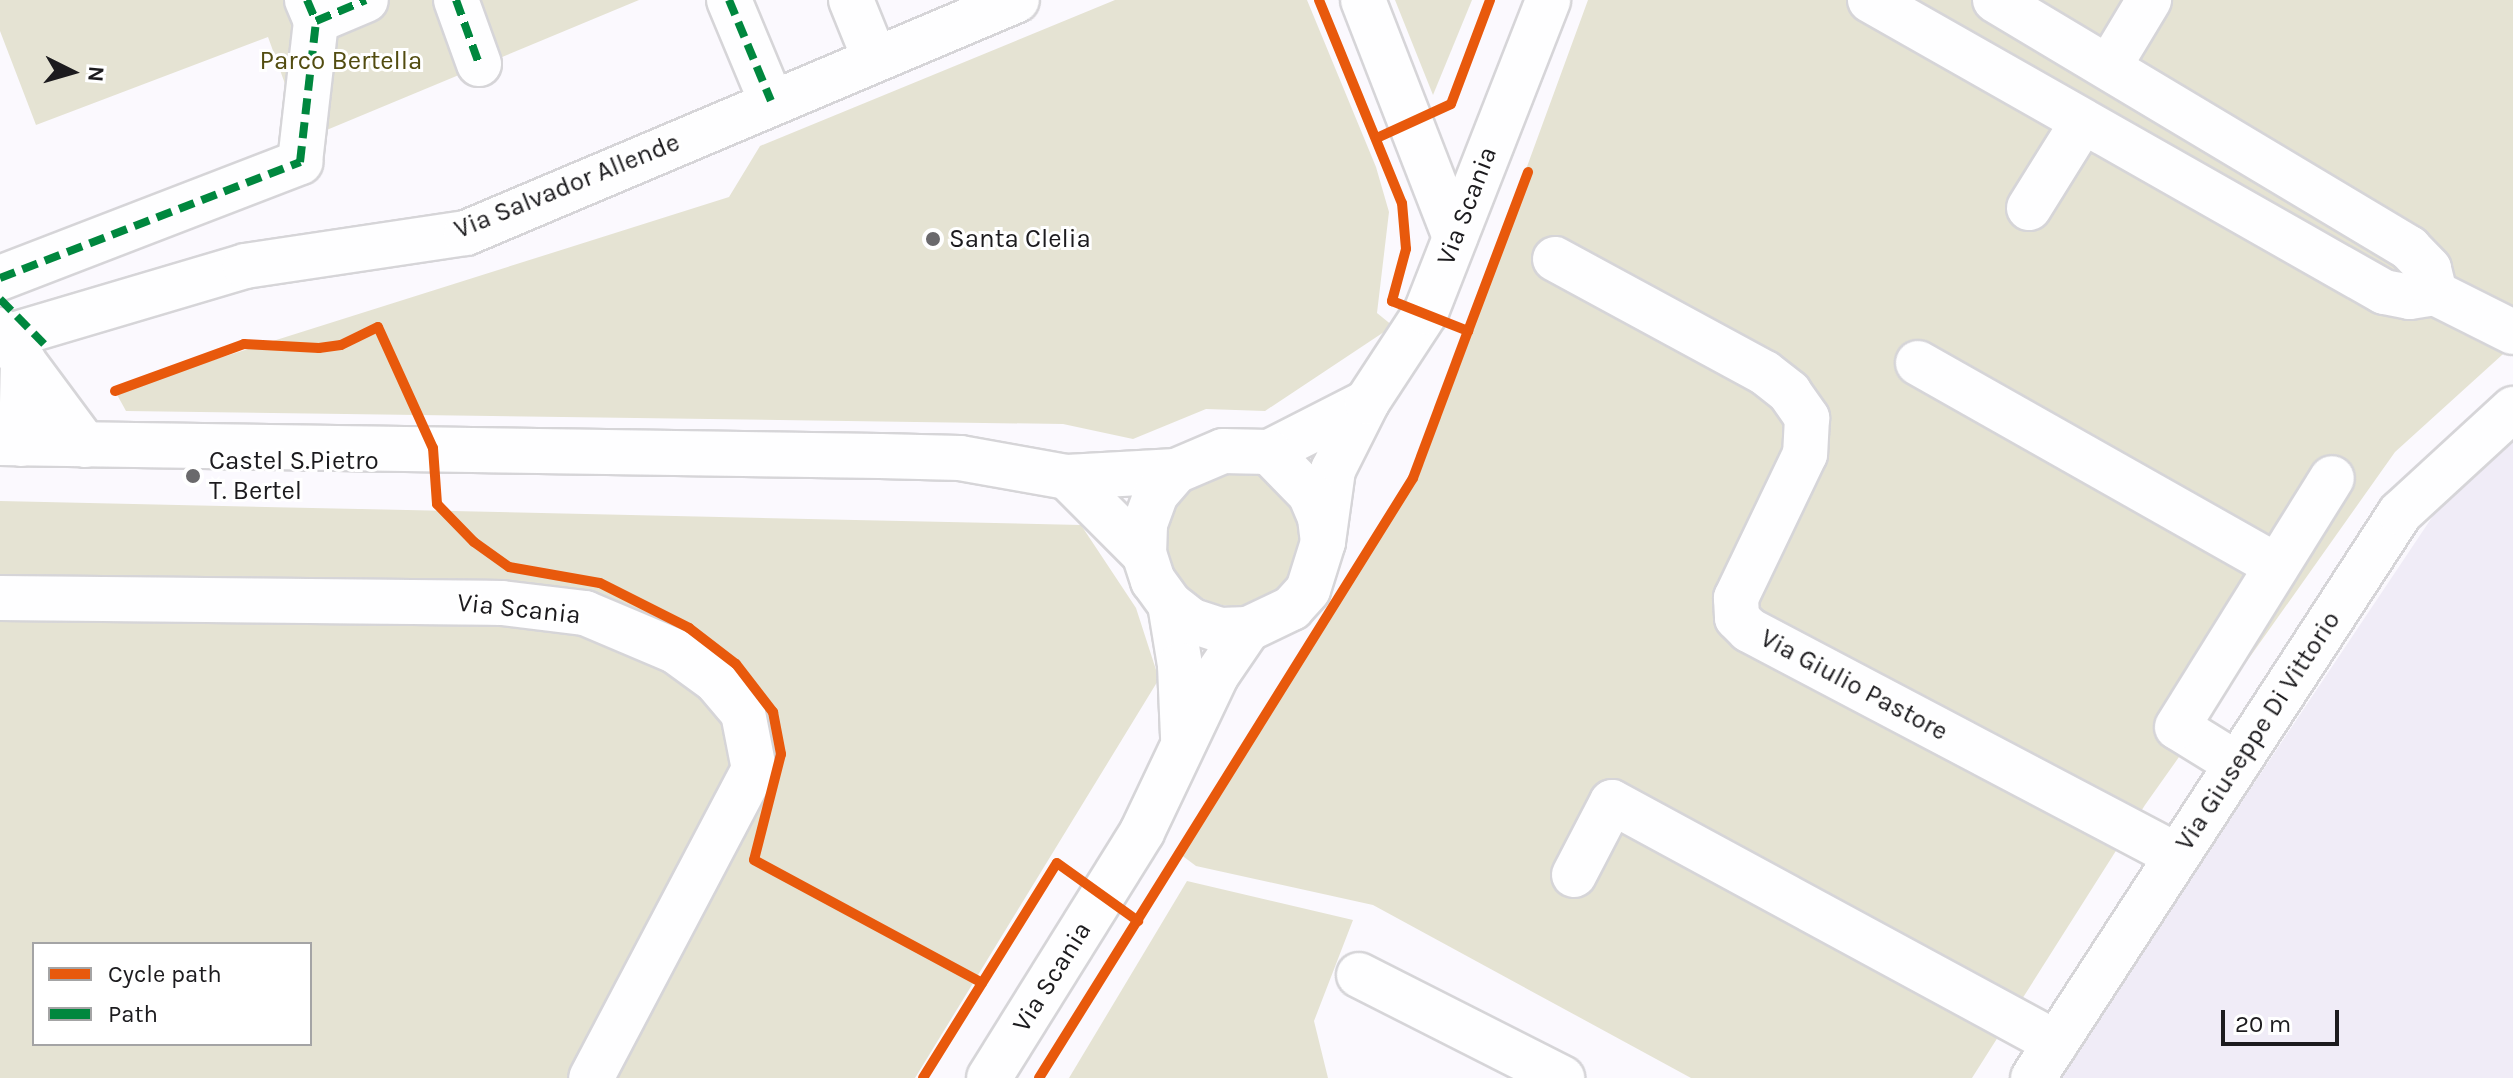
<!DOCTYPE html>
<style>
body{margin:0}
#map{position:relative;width:2513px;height:1078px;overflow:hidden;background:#fbf9fe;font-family:Karla,sans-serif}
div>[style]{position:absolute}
.built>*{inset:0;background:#f0ecf7}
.green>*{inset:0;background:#e5e3d3}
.round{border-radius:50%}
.roads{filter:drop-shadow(2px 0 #d6d5d8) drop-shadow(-2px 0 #d6d5d8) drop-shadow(0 2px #d6d5d8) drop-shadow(0 -2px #d6d5d8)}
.minor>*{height:44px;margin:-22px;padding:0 22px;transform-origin:22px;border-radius:22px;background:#fefeff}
.major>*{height:44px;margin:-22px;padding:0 22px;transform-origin:22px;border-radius:22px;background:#fefeff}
.quiet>*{height:8px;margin-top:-4px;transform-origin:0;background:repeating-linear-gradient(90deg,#00873e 0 16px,transparent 0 24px)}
.cycleway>*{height:10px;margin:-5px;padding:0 5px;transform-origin:5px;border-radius:5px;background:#e8590c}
.dots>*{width:22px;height:22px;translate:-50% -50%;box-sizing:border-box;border:4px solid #fff;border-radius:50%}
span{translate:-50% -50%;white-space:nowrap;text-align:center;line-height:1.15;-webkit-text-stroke:6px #fff;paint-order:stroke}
.park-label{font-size:26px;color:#524c10}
.street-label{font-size:26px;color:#1c1b1e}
.poi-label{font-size:26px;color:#1c1b1e}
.left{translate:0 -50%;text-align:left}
.legend{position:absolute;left:32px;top:942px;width:280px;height:104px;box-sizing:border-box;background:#fff;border:2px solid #a4a4a5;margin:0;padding:10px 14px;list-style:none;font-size:24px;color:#1c1b1e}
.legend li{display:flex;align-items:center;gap:16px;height:40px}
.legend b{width:40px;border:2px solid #a4a4a5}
.north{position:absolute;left:32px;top:32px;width:80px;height:80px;-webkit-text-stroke:6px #fff;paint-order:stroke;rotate:95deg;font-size:22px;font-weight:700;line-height:32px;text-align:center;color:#1c1b1e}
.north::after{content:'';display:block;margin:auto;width:28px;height:36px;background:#1c1b1e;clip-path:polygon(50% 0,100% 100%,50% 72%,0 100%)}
.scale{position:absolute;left:2221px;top:1010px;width:118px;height:36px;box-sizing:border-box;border:4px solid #1c1b1e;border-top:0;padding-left:10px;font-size:24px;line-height:28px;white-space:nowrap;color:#1c1b1e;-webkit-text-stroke:6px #fff;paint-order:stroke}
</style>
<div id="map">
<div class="built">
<i style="clip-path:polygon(2513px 434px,2513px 1078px,2057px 1078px,2485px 438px)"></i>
</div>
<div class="green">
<i style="clip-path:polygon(0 0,639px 0,305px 139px,268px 37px,36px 125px,0 31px)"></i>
<i style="clip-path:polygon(1115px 0,1307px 0,1376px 167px,1389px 212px,1377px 313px,1393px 326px,1265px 411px,1206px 409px,1133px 439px,1063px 424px,126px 411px,115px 391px,729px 197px,760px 146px)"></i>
<i style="clip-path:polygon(1395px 0,1472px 0,1433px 95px)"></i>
<i style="clip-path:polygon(1588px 0,2513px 0,2513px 345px,2395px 452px,2145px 805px,1972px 1078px,1691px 1078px,1373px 905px,1196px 866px,1180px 854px,1413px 478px)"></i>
<i class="round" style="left:1165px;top:468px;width:138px;height:138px"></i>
<i style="clip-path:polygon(evenodd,0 501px,1081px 525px,1136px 608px,1159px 679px,915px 1078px,0 1078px,0 501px,34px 944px,310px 944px,310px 1044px,34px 1044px,34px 944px)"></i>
<i style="clip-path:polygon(1187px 881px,1353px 920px,1314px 1021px,1328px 1078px,1069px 1078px)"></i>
</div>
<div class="roads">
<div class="minor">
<i style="left:307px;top:0;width:23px;rotate:67deg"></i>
<i style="left:316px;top:21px;width:54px;rotate:-22.8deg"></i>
<i style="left:456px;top:0;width:68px;rotate:70.2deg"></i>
<i style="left:729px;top:0;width:109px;rotate:67.4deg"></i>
<i style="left:851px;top:0;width:61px;rotate:68deg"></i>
<i style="left:1363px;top:0;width:254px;rotate:68.8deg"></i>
<i style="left:1870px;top:0;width:591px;rotate:29.6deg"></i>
<i style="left:2384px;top:292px;width:26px;rotate:11deg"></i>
<i style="left:2410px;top:297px;width:25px;rotate:-9deg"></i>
<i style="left:2435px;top:293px;width:87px;rotate:26.6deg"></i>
<i style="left:1995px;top:0;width:483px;rotate:30.9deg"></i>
<i style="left:2409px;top:248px;width:29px;rotate:46deg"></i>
<i style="left:2429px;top:269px;width:25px;rotate:76deg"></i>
<i style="left:2110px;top:65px;width:76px;rotate:-59deg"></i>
<i style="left:2029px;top:208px;width:100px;rotate:-58.1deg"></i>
<i style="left:1555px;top:259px;width:239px;rotate:28.5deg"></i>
<i style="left:1765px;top:373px;width:31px;rotate:38deg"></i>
<i style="left:1789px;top:392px;width:32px;rotate:55deg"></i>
<i style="left:1807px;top:418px;width:36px;rotate:93deg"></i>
<i style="left:1805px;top:454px;width:160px;rotate:115.6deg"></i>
<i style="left:1736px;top:598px;width:20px;rotate:87deg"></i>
<i style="left:1737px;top:618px;width:17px;rotate:45deg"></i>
<i style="left:1749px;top:630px;width:484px;rotate:27.8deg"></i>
<i style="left:0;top:278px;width:322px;rotate:-21.1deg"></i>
<i style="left:300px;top:162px;width:142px;rotate:-83.5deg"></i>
<i style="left:0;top:330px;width:143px;rotate:53.5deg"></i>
<i style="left:6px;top:337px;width:249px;rotate:-16.5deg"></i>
<i style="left:245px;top:266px;width:223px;rotate:-8.5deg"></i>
<i style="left:466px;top:233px;width:598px;rotate:-22.92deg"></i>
<i style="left:1918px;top:363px;width:412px;rotate:29.5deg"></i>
<i style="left:21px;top:444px;width:84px;rotate:-88.6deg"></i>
<i style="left:1269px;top:452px;width:110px;rotate:-27deg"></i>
<i style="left:1323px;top:542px;width:73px;rotate:-82.1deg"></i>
<i style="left:1333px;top:470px;width:76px;rotate:-63.4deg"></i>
<i style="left:1367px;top:402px;width:108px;rotate:-56.8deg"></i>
<i style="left:1426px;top:312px;width:335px;rotate:-68.6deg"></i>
<i style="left:0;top:598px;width:502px;rotate:0.57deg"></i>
<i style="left:502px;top:603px;width:84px;rotate:6.9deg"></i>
<i style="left:585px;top:613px;width:98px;rotate:22.9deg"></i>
<i style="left:675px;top:651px;width:51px;rotate:36.2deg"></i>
<i style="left:716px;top:681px;width:42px;rotate:49.8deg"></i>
<i style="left:743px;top:713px;width:57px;rotate:78.9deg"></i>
<i style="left:754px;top:769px;width:349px;rotate:117.8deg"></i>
<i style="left:2237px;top:764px;width:70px;rotate:-148.3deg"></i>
<i style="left:2177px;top:727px;width:293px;rotate:-58.1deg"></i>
<i style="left:1574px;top:875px;width:82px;rotate:-62.5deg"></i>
<i style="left:1612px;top:802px;width:505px;rotate:28.49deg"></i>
<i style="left:1359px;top:975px;width:228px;rotate:26.9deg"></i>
<i style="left:2033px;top:1078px;width:674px;rotate:-56.99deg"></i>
<i style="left:2400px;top:513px;width:154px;rotate:-42.6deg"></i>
</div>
<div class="major">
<i style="left:0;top:443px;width:880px;rotate:0.85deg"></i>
<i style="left:880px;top:456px;width:80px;rotate:1.4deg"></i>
<i style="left:960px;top:458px;width:109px;rotate:10.1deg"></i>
<i style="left:1067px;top:477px;width:109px;rotate:-3.2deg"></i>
<i style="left:1223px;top:451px;width:46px;rotate:1.2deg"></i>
<i style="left:1269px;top:452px;width:59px;rotate:45.7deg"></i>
<i style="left:1310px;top:494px;width:26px;rotate:67deg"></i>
<i style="left:1320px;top:518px;width:24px;rotate:83deg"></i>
<i style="left:1323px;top:542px;width:50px;rotate:107.4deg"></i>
<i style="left:1308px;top:590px;width:24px;rotate:132deg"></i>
<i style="left:1292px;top:608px;width:49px;rotate:154.5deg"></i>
<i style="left:1248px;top:629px;width:28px;rotate:178deg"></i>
<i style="left:1220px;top:630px;width:29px;rotate:-162deg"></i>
<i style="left:1192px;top:621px;width:28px;rotate:-142deg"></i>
<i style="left:1170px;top:604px;width:29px;rotate:-126deg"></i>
<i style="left:1153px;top:581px;width:28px;rotate:-108deg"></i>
<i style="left:1144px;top:554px;width:30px;rotate:-88deg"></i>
<i style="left:1145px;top:524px;width:32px;rotate:-70deg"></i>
<i style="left:1156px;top:494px;width:30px;rotate:-49deg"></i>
<i style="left:1176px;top:471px;width:51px;rotate:-23.1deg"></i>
<i style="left:1067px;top:477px;width:109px;rotate:45deg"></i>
<i style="left:1170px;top:604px;width:62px;rotate:80.7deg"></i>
<i style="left:1180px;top:665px;width:73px;rotate:87.6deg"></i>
<i style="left:989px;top:1078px;width:290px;rotate:-58.1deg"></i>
<i style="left:1142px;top:832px;width:173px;rotate:-64.6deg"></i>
<i style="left:1216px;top:676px;width:57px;rotate:-55.8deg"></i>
</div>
</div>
<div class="quiet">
<i style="left:307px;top:0;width:23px;rotate:67deg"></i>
<i style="left:316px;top:21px;width:54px;rotate:-22.8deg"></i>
<i style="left:456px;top:0;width:68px;rotate:70.2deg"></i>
<i style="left:729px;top:0;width:109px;rotate:67.4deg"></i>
<i style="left:0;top:278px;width:322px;rotate:-21.1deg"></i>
<i style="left:300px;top:162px;width:142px;rotate:-83.5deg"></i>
<i style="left:0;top:299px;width:63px;rotate:45.6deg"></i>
</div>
<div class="cycleway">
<i style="left:1319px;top:0;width:219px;rotate:67.8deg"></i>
<i style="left:1402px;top:203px;width:46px;rotate:85deg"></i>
<i style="left:1406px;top:249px;width:54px;rotate:105.1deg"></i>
<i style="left:1392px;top:301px;width:82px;rotate:21.5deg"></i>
<i style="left:1468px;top:331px;width:170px;rotate:-69.3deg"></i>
<i style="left:1379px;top:137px;width:79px;rotate:-24.6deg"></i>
<i style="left:1451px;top:104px;width:111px;rotate:-69.4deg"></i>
<i style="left:115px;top:391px;width:137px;rotate:-20deg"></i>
<i style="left:244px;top:344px;width:75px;rotate:3.1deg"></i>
<i style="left:319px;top:348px;width:22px;rotate:-8deg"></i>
<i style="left:341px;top:345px;width:41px;rotate:-25.9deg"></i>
<i style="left:378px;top:327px;width:133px;rotate:65.6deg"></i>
<i style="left:433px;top:448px;width:56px;rotate:85.9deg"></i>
<i style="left:437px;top:504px;width:53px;rotate:45.8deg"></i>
<i style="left:474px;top:542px;width:43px;rotate:35.5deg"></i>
<i style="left:509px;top:567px;width:92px;rotate:10deg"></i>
<i style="left:600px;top:583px;width:100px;rotate:26.8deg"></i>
<i style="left:689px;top:628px;width:59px;rotate:37.5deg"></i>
<i style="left:736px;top:664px;width:61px;rotate:52.4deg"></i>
<i style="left:773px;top:712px;width:43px;rotate:79.2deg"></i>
<i style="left:781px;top:754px;width:109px;rotate:104.3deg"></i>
<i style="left:754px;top:860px;width:259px;rotate:28.3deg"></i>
<i style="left:923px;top:1078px;width:253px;rotate:-58.1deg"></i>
<i style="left:1057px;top:863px;width:100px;rotate:35.6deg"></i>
<i style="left:1039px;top:1078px;width:707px;rotate:-58.06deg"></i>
<i style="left:1413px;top:478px;width:157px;rotate:-69.5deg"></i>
</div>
<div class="dots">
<i style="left:933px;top:239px;background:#6a696c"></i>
<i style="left:193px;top:476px;background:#6a696c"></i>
</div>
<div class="park-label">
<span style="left:341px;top:61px">Parco Bertella</span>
</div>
<div class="street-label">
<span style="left:567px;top:186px;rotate:-22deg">Via Salvador Allende</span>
<span style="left:1467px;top:206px;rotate:-69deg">Via Scania</span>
<span style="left:519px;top:609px;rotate:6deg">Via Scania</span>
<span style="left:1854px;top:685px;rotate:28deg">Via Giulio Pastore</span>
<span style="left:2258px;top:731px;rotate:-57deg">Via Giuseppe Di Vittorio</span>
<span style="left:1052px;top:977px;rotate:-58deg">Via Scania</span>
</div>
<div class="poi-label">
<span class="left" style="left:949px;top:239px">Santa Clelia</span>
<span class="left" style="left:209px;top:476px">Castel S.Pietro<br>T. Bertel</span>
</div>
<ul class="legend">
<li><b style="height:10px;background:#e8590c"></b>Cycle path</li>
<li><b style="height:10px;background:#00873e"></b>Path</li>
</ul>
<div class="north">N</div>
<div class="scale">20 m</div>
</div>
